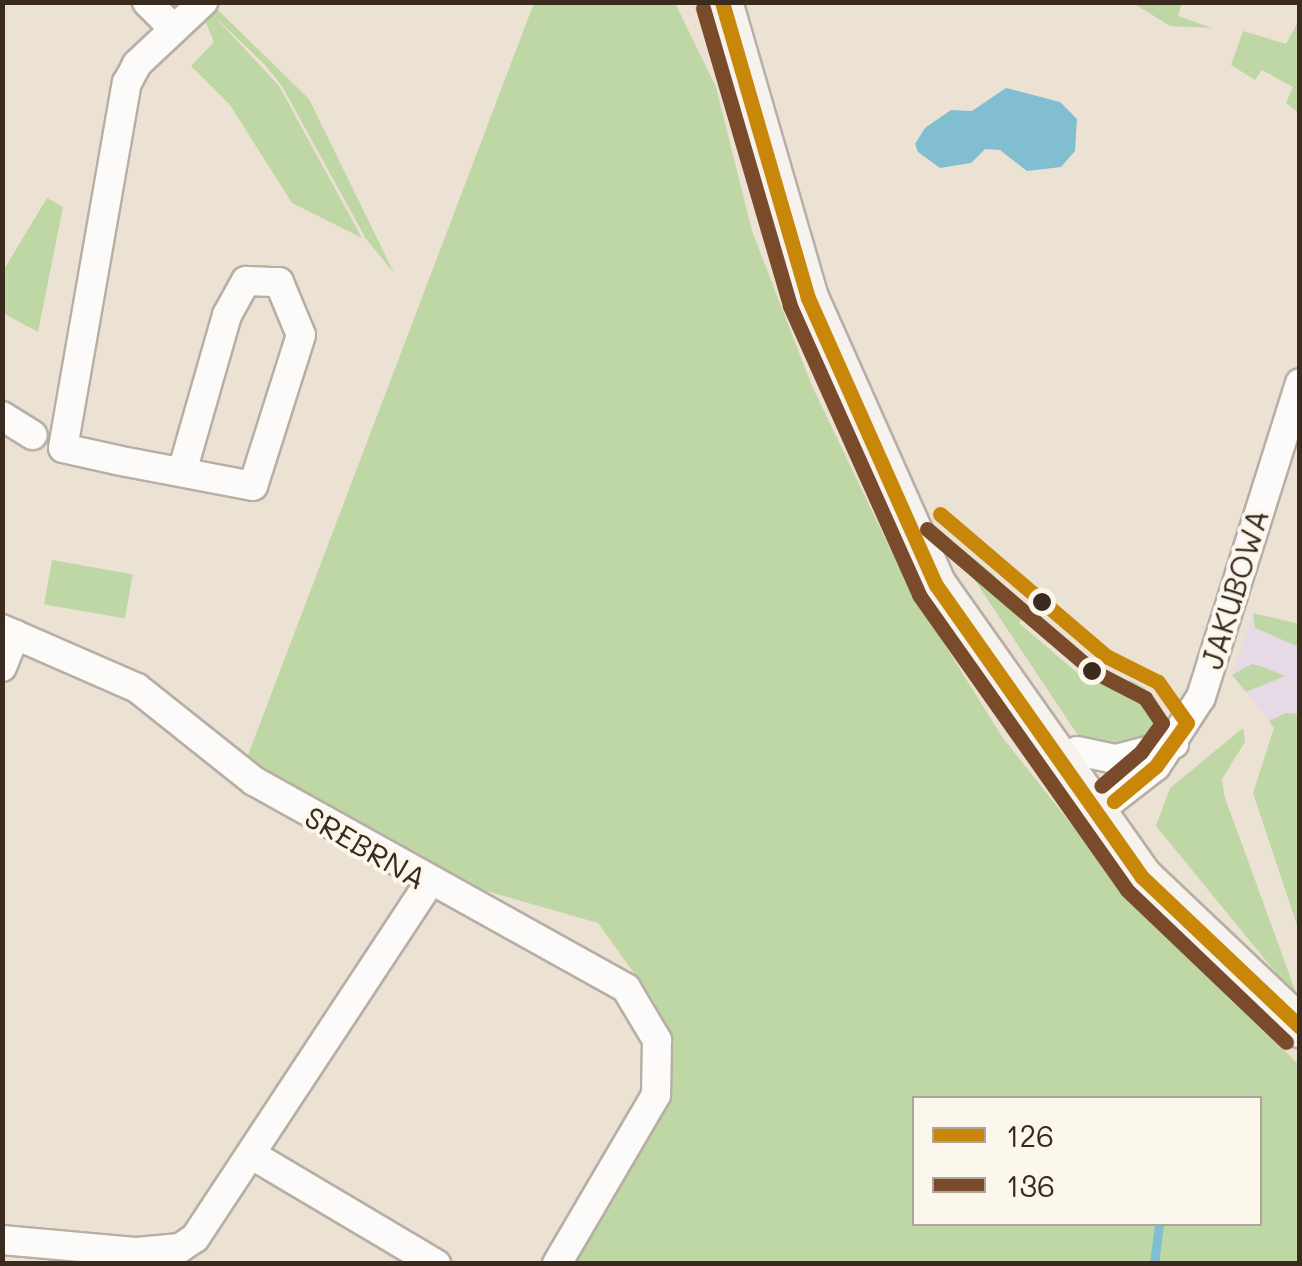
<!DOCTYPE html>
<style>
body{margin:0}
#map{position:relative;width:1302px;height:1266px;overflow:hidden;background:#ebe2d4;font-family:Mali,sans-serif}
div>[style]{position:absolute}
.built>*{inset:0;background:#e6dae6}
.green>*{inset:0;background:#bfd7a4;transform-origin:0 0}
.water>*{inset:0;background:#81bed2}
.stream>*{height:9px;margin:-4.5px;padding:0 4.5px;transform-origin:4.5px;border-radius:4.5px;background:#81bed2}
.roads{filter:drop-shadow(2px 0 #b7afa6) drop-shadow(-2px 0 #b7afa6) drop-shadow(0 2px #b7afa6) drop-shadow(0 -2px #b7afa6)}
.street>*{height:28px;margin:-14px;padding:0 14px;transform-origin:14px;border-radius:14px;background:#fcfbf9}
.secondary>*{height:40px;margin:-20px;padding:0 20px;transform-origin:20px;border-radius:20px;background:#f6f2ee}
.bus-1>*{height:15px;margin:-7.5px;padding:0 7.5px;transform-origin:7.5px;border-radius:7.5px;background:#c88708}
.bus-2>*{height:15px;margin:-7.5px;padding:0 7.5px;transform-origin:7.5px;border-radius:7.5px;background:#7a4b2a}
.dots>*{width:28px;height:28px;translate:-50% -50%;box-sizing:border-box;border:5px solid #fbf7ec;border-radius:50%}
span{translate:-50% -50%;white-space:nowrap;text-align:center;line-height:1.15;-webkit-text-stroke:8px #fbf7ec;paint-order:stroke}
.street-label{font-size:30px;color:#3b2a1e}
.frame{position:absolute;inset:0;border:5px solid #3b2a1e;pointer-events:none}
.legend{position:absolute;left:912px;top:1096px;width:350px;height:130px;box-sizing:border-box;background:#fbf7ec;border:2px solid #aea59a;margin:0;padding:12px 18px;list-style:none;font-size:30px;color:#3b2a1e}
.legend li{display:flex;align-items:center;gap:20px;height:50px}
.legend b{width:50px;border:2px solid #aea59a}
</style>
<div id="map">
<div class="built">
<i style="clip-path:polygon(1253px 613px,1299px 624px,1299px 931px,1253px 793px,1274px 727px,1232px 675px)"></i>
</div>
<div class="green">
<i style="clip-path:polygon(evenodd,534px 3px,675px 3px,716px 87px,752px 231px,812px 386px,909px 588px,1003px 738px,1124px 891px,1299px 1065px,1299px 1263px,563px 1263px,656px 1096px,665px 1032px,654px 1001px,598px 923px,434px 876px,251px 767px,248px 755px,534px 3px,914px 1098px,1260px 1098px,1260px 1224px,914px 1224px,914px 1098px)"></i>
<i style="clip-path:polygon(1133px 3px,1182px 3px,1178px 16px,1212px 28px,1170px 26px)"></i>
<i style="clip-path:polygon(215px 7px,309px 99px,394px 273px,366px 239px,282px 86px,265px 65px,214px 16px,279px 86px,362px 238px,292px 203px,230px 105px,191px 66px,214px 42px,206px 23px)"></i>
<i style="clip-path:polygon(1299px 20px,1300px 113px,1299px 113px,1286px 103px,1293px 87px,1262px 70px,1255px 80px,1231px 65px,1243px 31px,1286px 44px)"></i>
<i style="clip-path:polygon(47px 198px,63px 207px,38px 332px,3px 313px,3px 271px)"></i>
<i style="clip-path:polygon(944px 534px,994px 575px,1023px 616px,1019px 623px,1081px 676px,1125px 687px,1130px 680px,1145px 688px,1157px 715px,1148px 732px,1129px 746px,1083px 743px)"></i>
<i style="left:52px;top:560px;width:82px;height:45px;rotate:10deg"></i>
<i style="clip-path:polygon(1253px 613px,1299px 624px,1299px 647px,1255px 628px)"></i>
<i style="clip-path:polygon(1252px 664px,1263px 667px,1285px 676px,1246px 692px,1232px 675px)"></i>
<i style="clip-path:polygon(1286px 713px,1299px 714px,1299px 931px,1253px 793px,1274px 728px,1269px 721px)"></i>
<i style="clip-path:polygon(1243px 728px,1245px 742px,1222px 779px,1224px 795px,1299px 1001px,1156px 826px,1170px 788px)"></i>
</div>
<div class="water">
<i style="clip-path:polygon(1006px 88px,1060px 102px,1077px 119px,1075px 151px,1061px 167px,1027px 171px,1000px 150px,985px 149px,971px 163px,940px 168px,918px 152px,915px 144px,925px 128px,951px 110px,972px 111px)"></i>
</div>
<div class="stream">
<i style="left:1154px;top:1264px;width:40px;rotate:-82.9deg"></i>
</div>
<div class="roads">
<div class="street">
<i style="left:147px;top:2px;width:38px;rotate:45deg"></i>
<i style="left:2px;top:416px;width:36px;rotate:32deg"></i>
<i style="left:182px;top:472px;width:163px;rotate:-74deg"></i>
<i style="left:227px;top:315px;width:39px;rotate:-61deg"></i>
<i style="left:246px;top:281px;width:33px;rotate:2deg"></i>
<i style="left:279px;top:282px;width:57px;rotate:67.5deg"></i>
<i style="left:301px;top:335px;width:158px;rotate:107.6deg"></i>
<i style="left:253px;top:486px;width:138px;rotate:-169.2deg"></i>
<i style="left:117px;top:460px;width:55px;rotate:-167.5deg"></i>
<i style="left:63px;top:448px;width:371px;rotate:-80.1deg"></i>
<i style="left:127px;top:83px;width:21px;rotate:-62deg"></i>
<i style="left:137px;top:64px;width:91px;rotate:-43.2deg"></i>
<i style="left:2px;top:629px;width:147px;rotate:23.6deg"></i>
<i style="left:137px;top:688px;width:149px;rotate:38.5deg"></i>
<i style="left:254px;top:781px;width:426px;rotate:29.1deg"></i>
<i style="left:626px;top:988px;width:61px;rotate:59.2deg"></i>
<i style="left:657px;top:1040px;width:55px;rotate:91deg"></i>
<i style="left:656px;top:1095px;width:196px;rotate:120.4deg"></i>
<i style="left:2px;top:667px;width:35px;rotate:-68deg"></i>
<i style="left:1077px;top:751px;width:40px;rotate:12deg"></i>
<i style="left:1116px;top:759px;width:60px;rotate:-14.5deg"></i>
<i style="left:1093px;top:815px;width:80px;rotate:-37.9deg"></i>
<i style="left:1156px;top:766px;width:82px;rotate:-56.9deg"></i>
<i style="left:1201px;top:697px;width:329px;rotate:-72.5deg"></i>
<i style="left:254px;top:1156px;width:212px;rotate:30.7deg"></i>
<i style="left:2px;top:1240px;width:136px;rotate:5.1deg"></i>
<i style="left:137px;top:1252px;width:43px;rotate:-5.3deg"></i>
<i style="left:180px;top:1248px;width:18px;rotate:-34deg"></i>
<i style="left:195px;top:1238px;width:425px;rotate:-56.6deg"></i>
</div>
<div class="secondary">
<i style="left:722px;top:2px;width:308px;rotate:73.8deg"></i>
<i style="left:808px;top:298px;width:314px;rotate:66deg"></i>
<i style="left:936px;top:585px;width:357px;rotate:54.8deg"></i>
<i style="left:1142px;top:877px;width:218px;rotate:43.5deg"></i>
</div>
</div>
<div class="bus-1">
<i style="left:722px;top:2px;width:308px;rotate:73.8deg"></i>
<i style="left:808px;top:298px;width:314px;rotate:66deg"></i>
<i style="left:936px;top:585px;width:357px;rotate:54.8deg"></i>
<i style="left:1142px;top:877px;width:218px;rotate:43.5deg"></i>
<i style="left:940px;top:514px;width:218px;rotate:40.5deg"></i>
<i style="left:1106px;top:656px;width:58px;rotate:26.6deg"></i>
<i style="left:1158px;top:682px;width:50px;rotate:54.7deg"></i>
<i style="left:1187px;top:723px;width:53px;rotate:125.8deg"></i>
<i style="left:1156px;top:766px;width:55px;rotate:140.2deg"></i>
</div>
<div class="bus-2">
<i style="left:703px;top:8px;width:310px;rotate:73.7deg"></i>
<i style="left:790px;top:306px;width:316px;rotate:65.9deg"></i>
<i style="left:919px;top:595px;width:361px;rotate:54.8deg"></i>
<i style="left:1127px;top:890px;width:220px;rotate:43.7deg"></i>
<i style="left:927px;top:529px;width:218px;rotate:40.5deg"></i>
<i style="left:1093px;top:671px;width:59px;rotate:27.4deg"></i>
<i style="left:1145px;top:698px;width:30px;rotate:56deg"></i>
<i style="left:1162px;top:723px;width:36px;rotate:126deg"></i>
<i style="left:1141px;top:752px;width:52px;rotate:139.6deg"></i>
</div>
<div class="dots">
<i style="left:1042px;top:602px;background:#3b2a1e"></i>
<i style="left:1092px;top:671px;background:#3b2a1e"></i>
</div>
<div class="street-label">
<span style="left:1234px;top:589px;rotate:-73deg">JAKUBOWA</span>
<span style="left:366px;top:847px;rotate:30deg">SREBRNA</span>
</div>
<div class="frame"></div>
<ul class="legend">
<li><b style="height:12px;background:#c88708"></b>126</li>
<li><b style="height:12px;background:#7a4b2a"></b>136</li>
</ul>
</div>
